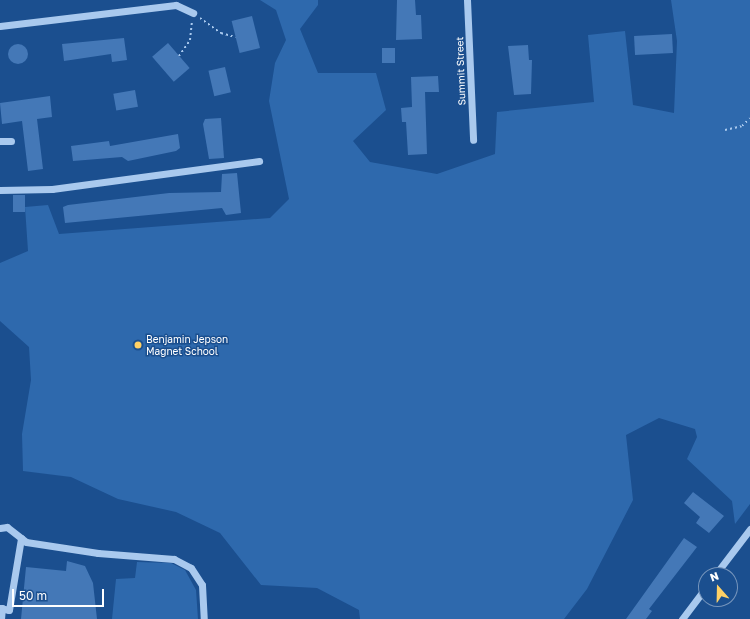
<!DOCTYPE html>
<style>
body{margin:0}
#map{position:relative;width:750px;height:619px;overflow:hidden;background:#1b4f8f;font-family:"Golos Text",sans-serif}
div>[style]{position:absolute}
.green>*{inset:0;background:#2e69ad}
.building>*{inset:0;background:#4478b7;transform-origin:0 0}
.round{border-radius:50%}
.path>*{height:2px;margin-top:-1px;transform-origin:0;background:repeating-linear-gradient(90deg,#a9c9ee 0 2px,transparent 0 5px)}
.minor>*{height:7px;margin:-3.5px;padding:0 3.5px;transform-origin:3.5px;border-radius:3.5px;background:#a9c9ee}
.dots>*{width:11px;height:11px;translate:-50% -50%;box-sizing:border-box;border:2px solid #1b4f8f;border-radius:50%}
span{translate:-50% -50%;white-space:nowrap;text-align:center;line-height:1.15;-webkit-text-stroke:3px #1b4f8f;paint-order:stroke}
.street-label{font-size:10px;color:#fff}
.poi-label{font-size:10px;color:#fff}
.left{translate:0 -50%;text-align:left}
.north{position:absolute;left:698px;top:567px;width:40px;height:40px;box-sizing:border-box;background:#1b4f8f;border:1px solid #7695bc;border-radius:50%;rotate:340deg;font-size:11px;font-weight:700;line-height:16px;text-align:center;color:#fff}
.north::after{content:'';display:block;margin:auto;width:14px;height:18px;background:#ffd166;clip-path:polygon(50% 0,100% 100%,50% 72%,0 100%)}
.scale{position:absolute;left:12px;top:589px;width:92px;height:18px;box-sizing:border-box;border:2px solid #fff;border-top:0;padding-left:5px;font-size:12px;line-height:14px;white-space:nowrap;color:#fff;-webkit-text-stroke:3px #1b4f8f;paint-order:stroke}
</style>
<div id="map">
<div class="green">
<i style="clip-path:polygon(260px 0,318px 0,318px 5px,300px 29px,318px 73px,376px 73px,386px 110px,353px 141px,370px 162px,437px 174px,495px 154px,497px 112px,594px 102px,588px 35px,625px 31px,633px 105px,674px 113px,677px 41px,671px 0,750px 0,750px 504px,735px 524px,732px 501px,687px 459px,697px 437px,695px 429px,659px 418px,626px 435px,633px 500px,587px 589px,564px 619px,360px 619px,359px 610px,317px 588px,261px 585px,220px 533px,176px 512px,118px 499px,71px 477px,23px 471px,22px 434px,31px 380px,29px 347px,0 321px,0 263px,28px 251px,25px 207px,48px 205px,59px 234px,270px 218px,289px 199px,269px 101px,275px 63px,286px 40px,276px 10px)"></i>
<i style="clip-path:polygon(137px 562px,171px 563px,185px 570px,196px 590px,198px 619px,112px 619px,116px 579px,135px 578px)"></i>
</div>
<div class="building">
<i style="clip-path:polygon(397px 0,415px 0,416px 15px,421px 15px,422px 39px,396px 40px)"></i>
<i style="left:252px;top:16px;width:33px;height:21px;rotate:76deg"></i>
<i style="left:672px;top:34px;width:19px;height:38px;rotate:87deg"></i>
<i style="clip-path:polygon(124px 38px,127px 60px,112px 62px,111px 54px,64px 61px,62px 44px)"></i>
<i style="left:168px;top:43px;width:33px;height:21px;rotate:49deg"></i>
<i class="round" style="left:8px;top:44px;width:20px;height:20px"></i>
<i style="clip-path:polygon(528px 45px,529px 60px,532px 60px,531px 94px,514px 95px,508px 46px)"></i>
<i style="left:382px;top:48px;width:13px;height:15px"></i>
<i style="left:225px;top:67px;width:26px;height:17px;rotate:77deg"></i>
<i style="clip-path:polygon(438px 76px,439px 92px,425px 92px,427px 154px,408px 155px,406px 122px,402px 122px,401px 108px,412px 107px,411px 77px)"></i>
<i style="left:135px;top:90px;width:17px;height:22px;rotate:80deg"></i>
<i style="clip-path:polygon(50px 96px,52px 117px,37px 119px,43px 169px,28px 171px,22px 121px,2px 124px,0 103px)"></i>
<i style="clip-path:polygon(221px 118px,224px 158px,209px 159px,203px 124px,205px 119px)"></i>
<i style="clip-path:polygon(178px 134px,180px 148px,176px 151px,128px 161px,122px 157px,73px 161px,71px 146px,109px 141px,110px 146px)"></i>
<i style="clip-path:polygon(237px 173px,241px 213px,226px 215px,222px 208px,65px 223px,63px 207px,68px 205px,169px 193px,221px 192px,222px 174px)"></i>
<i style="left:13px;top:195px;width:12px;height:17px"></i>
<i style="clip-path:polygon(693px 492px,724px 516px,709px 533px,696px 523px,700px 517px,684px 503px)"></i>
<i style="clip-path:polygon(684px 538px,697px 547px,649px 609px,652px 611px,646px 619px,626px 619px)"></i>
<i style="clip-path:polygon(67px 561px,85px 566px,93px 583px,97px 619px,21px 619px,26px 567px,66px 571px)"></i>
</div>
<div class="path">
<i style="left:200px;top:18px;width:26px;rotate:36deg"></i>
<i style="left:221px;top:33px;width:15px;rotate:16deg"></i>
<i style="left:179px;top:56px;width:19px;rotate:-55deg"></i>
<i style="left:190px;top:40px;width:19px;rotate:-84deg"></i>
<i style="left:725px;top:130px;width:17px;rotate:-13deg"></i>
<i style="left:742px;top:126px;width:11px;rotate:-45deg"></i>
</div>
<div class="minor">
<i style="left:467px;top:0;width:140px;rotate:87.5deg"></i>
<i style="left:0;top:26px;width:177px;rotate:-6.8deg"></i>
<i style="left:176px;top:5px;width:19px;rotate:25deg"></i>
<i style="left:0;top:141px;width:11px"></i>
<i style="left:0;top:190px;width:52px;rotate:-1.1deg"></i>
<i style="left:52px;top:189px;width:209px;rotate:-7.7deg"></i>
<i style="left:0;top:528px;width:7px;rotate:-8deg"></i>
<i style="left:7px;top:527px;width:24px;rotate:38deg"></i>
<i style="left:26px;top:542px;width:73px;rotate:8.7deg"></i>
<i style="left:98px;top:553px;width:76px;rotate:4.5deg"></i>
<i style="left:174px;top:559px;width:19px;rotate:28deg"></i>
<i style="left:191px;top:568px;width:20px;rotate:57deg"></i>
<i style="left:202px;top:585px;width:34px;rotate:87deg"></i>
<i style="left:715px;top:575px;width:58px;rotate:-52.7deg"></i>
<i style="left:0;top:608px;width:9px;rotate:13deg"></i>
<i style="left:9px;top:610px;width:73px;rotate:-80.5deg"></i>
<i style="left:1px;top:619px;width:11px;rotate:-85deg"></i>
<i style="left:682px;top:619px;width:40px;rotate:-53deg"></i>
</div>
<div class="dots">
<i style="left:138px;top:345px;background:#ffd166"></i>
</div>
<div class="street-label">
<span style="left:461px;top:71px;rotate:-92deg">Summit Street</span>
</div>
<div class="poi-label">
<span class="left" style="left:146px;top:345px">Benjamin Jepson<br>Magnet School</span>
</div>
<div class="north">N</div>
<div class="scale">50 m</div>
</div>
